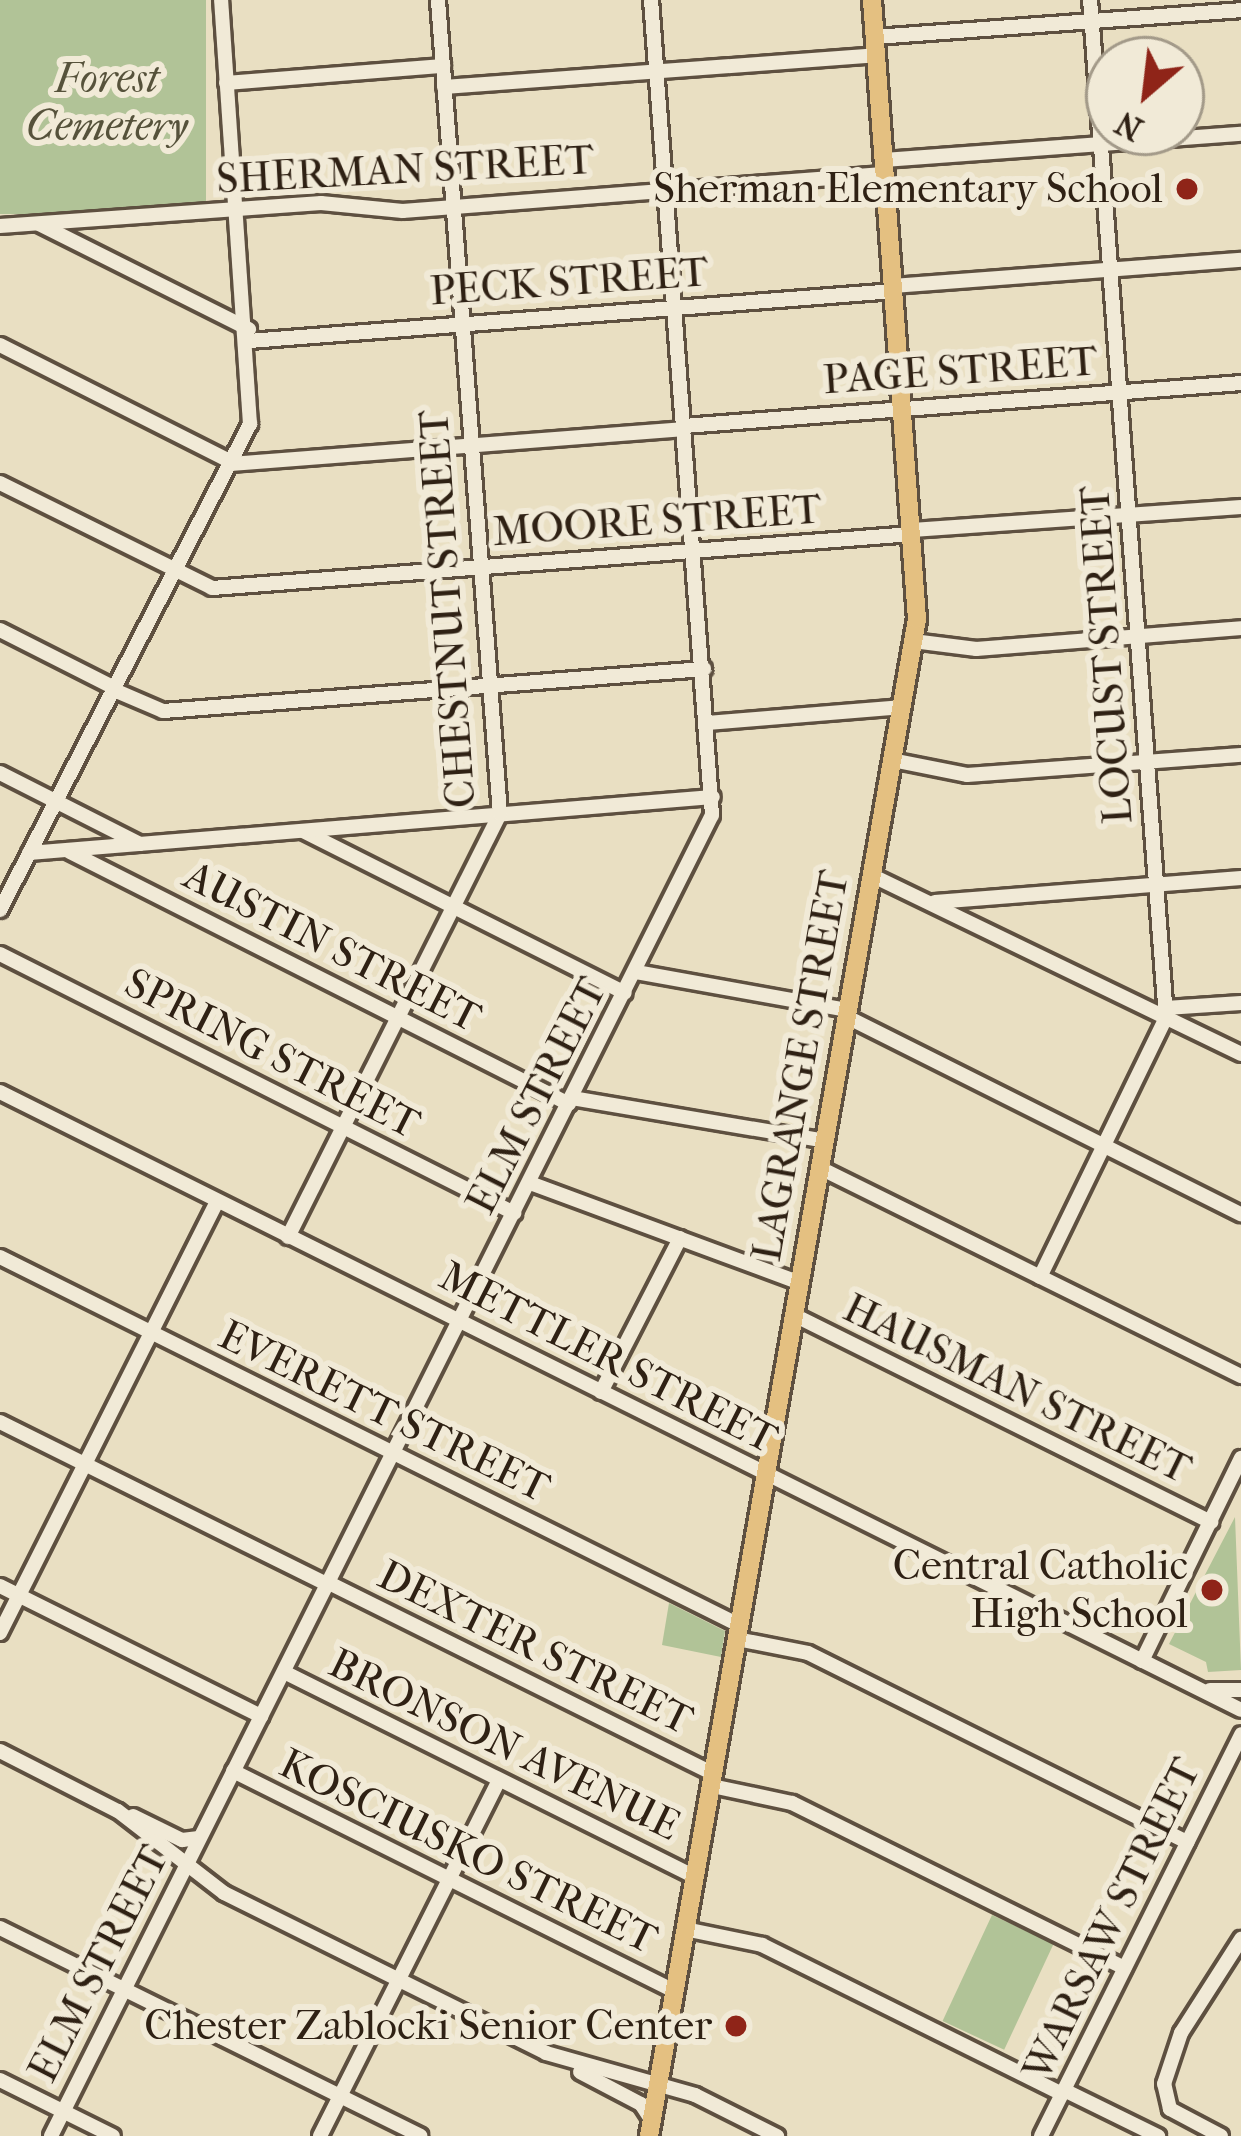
<!DOCTYPE html>
<style>
body{margin:0}
#map{position:relative;width:1241px;height:2136px;overflow:hidden;background:#e9dfc2;font-family:"IM FELL French Canon",serif}
div>[style]{position:absolute}
.green>*{inset:0;background:#b1c397;transform-origin:0 0}
.roads{filter:drop-shadow(3px 0 #5e5040) drop-shadow(-3px 0 #5e5040) drop-shadow(0 3px #5e5040) drop-shadow(0 -3px #5e5040)}
.minor>*{height:14px;margin:-7px;padding:0 7px;transform-origin:7px;border-radius:7px;background:#f1ead7}
.major>*{height:18px;margin:-9px;padding:0 9px;transform-origin:9px;border-radius:9px;background:#e4c081}
.dots>*{width:33px;height:33px;translate:-50% -50%;box-sizing:border-box;border:6px solid #f1ead7;border-radius:50%}
span{translate:-50% -50%;white-space:nowrap;text-align:center;line-height:1.15;-webkit-text-stroke:12px #f1ead7;paint-order:stroke}
.park-label{font-size:42px;color:#56523b;font-style:italic}
.street-label{font-size:42px;color:#2f2114}
.poi-label{font-size:42px;color:#2f2114}
.right{translate:-100% -50%;text-align:right}
.north{position:absolute;left:1085px;top:36px;width:120px;height:120px;box-sizing:border-box;background:#f1ead7;border:3px solid #a39a89;border-radius:50%;rotate:208deg;font-size:33px;font-weight:700;line-height:48px;text-align:center;color:#2f2114}
.north::after{content:'';display:block;margin:auto;width:42px;height:54px;background:#8f2418;clip-path:polygon(50% 0,100% 100%,50% 72%,0 100%)}
</style>
<div id="map">
<div class="green">
<i style="left:0;top:0;width:206px;height:214px"></i>
<i style="clip-path:polygon(1235px 1517px,1241px 1670px,1208px 1672px,1206px 1662px,1169px 1644px)"></i>
<i style="clip-path:polygon(669px 1603px,725px 1631px,721px 1657px,662px 1645px)"></i>
<i style="left:992px;top:1915px;width:68px;height:117px;rotate:25deg"></i>
</div>
<div class="roads">
<div class="minor">
<i style="left:875px;top:37px;width:367px;rotate:-4.2deg"></i>
<i style="left:226px;top:83px;width:218px;rotate:-4.5deg"></i>
<i style="left:444px;top:87px;width:433px;rotate:-4.2deg"></i>
<i style="left:884px;top:160px;width:358px;rotate:-4.2deg"></i>
<i style="left:39px;top:224px;width:235px;rotate:26.6deg"></i>
<i style="left:0;top:226px;width:322px;rotate:-4.1deg"></i>
<i style="left:321px;top:203px;width:82px;rotate:5.6deg"></i>
<i style="left:403px;top:211px;width:484px;rotate:-4.4deg"></i>
<i style="left:893px;top:286px;width:349px;rotate:-4.3deg"></i>
<i style="left:249px;top:341px;width:647px;rotate:-4.43deg"></i>
<i style="left:0;top:345px;width:260px;rotate:26.8deg"></i>
<i style="left:684px;top:426px;width:559px;rotate:-4.41deg"></i>
<i style="left:231px;top:464px;width:455px;rotate:-4.4deg"></i>
<i style="left:0;top:483px;width:237px;rotate:26.3deg"></i>
<i style="left:212px;top:588px;width:702px;rotate:-4.41deg"></i>
<i style="left:912px;top:530px;width:330px;rotate:-4deg"></i>
<i style="left:0;top:630px;width:129px;rotate:26.8deg"></i>
<i style="left:913px;top:641px;width:64px;rotate:7.2deg"></i>
<i style="left:976px;top:649px;width:266px;rotate:-4.5deg"></i>
<i style="left:114px;top:690px;width:53px;rotate:23.2deg"></i>
<i style="left:163px;top:711px;width:543px;rotate:-4.44deg"></i>
<i style="left:708px;top:723px;width:195px;rotate:-4.7deg"></i>
<i style="left:892px;top:760px;width:76px;rotate:11.3deg"></i>
<i style="left:967px;top:775px;width:275px;rotate:-4.2deg"></i>
<i style="left:0;top:773px;width:157px;rotate:26.9deg"></i>
<i style="left:303px;top:831px;width:360px;rotate:26.7deg"></i>
<i style="left:70px;top:852px;width:559px;rotate:26.79deg"></i>
<i style="left:29px;top:853px;width:686px;rotate:-4.68deg"></i>
<i style="left:871px;top:875px;width:411px;rotate:25.8deg"></i>
<i style="left:935px;top:902px;width:307px;rotate:-4.5deg"></i>
<i style="left:0;top:910px;width:547px;rotate:-62.78deg"></i>
<i style="left:250px;top:424px;width:425px;rotate:-93.9deg"></i>
<i style="left:0;top:954px;width:576px;rotate:26.74deg"></i>
<i style="left:636px;top:972px;width:214px;rotate:10.2deg"></i>
<i style="left:1166px;top:1008px;width:75px;rotate:-3.8deg"></i>
<i style="left:847px;top:1017px;width:441px;rotate:26.6deg"></i>
<i style="left:0;top:1092px;width:1386px;rotate:26.47deg"></i>
<i style="left:572px;top:1098px;width:257px;rotate:9.6deg"></i>
<i style="left:820px;top:1168px;width:470px;rotate:26.3deg"></i>
<i style="left:530px;top:1183px;width:288px;rotate:20.3deg"></i>
<i style="left:288px;top:1237px;width:473px;rotate:-63.4deg"></i>
<i style="left:500px;top:814px;width:816px;rotate:-94.36deg"></i>
<i style="left:0;top:1257px;width:826px;rotate:26.47deg"></i>
<i style="left:1040px;top:1277px;width:289px;rotate:-64.1deg"></i>
<i style="left:1166px;top:1017px;width:1020px;rotate:-94.27deg"></i>
<i style="left:794px;top:1315px;width:466px;rotate:26.4deg"></i>
<i style="left:601px;top:1392px;width:173px;rotate:-62.8deg"></i>
<i style="left:0;top:1422px;width:364px;rotate:26.4deg"></i>
<i style="left:327px;top:1582px;width:432px;rotate:26.4deg"></i>
<i style="left:0;top:1586px;width:292px;rotate:26.5deg"></i>
<i style="left:0;top:1633px;width:483px;rotate:-63.3deg"></i>
<i style="left:737px;top:1639px;width:72px;rotate:11.2deg"></i>
<i style="left:808px;top:1653px;width:424px;rotate:26.5deg"></i>
<i style="left:1142px;top:1661px;width:226px;rotate:-64deg"></i>
<i style="left:284px;top:1672px;width:459px;rotate:26.5deg"></i>
<i style="left:1210px;top:1690px;width:31px"></i>
<i style="left:0;top:1751px;width:132px;rotate:27deg"></i>
<i style="left:118px;top:1811px;width:134px;rotate:37.7deg"></i>
<i style="left:224px;top:1893px;width:360px;rotate:26.4deg"></i>
<i style="left:546px;top:2053px;width:155px;rotate:15.7deg"></i>
<i style="left:695px;top:2095px;width:92px;rotate:26.6deg"></i>
<i style="left:233px;top:1771px;width:493px;rotate:26.5deg"></i>
<i style="left:712px;top:1786px;width:82px;rotate:12deg"></i>
<i style="left:792px;top:1803px;width:371px;rotate:26.4deg"></i>
<i style="left:133px;top:1816px;width:55px;rotate:26.1deg"></i>
<i style="left:182px;top:1840px;width:17px;rotate:-7deg"></i>
<i style="left:0;top:1928px;width:469px;rotate:26.3deg"></i>
<i style="left:685px;top:1929px;width:79px;rotate:11.7deg"></i>
<i style="left:762px;top:1945px;width:335px;rotate:26.4deg"></i>
<i style="left:580px;top:2072px;width:69px;rotate:27.7deg"></i>
<i style="left:641px;top:2104px;width:20px;rotate:57deg"></i>
<i style="left:0;top:2080px;width:126px;rotate:26.4deg"></i>
<i style="left:1064px;top:2090px;width:105px;rotate:26.1deg"></i>
<i style="left:51px;top:2136px;width:1477px;rotate:-63.42deg"></i>
<i style="left:712px;top:815px;width:817px;rotate:-94.28deg"></i>
<i style="left:320px;top:2136px;width:398px;rotate:-63.3deg"></i>
<i style="left:1041px;top:2136px;width:449px;rotate:-63.5deg"></i>
<i style="left:1221px;top:2136px;width:58px;rotate:-152.1deg"></i>
<i style="left:1170px;top:2109px;width:26px;rotate:-103deg"></i>
<i style="left:1164px;top:2084px;width:54px;rotate:-71.6deg"></i>
<i style="left:1181px;top:2033px;width:112px;rotate:-57.4deg"></i>
</div>
<div class="major">
<i style="left:649px;top:2136px;width:1540px;rotate:-79.98deg"></i>
<i style="left:917px;top:619px;width:621px;rotate:-94.16deg"></i>
</div>
</div>
<div class="dots">
<i style="left:1187px;top:189px;background:#8f2418"></i>
<i style="left:1212px;top:1590px;background:#8f2418"></i>
<i style="left:736px;top:2026px;background:#8f2418"></i>
</div>
<div class="park-label">
<span style="left:107px;top:103px">Forest<br>Cemetery</span>
</div>
<div class="street-label">
<span style="left:405px;top:170px;rotate:-3deg">SHERMAN STREET</span>
<span style="left:569px;top:282px;rotate:-4deg">PECK STREET</span>
<span style="left:960px;top:371px;rotate:-4deg">PAGE STREET</span>
<span style="left:657px;top:521px;rotate:-4deg">MOORE STREET</span>
<span style="left:448px;top:609px;rotate:-94deg">CHESTNUT STREET</span>
<span style="left:1107px;top:655px;rotate:-94deg">LOCUST STREET</span>
<span style="left:332px;top:947px;rotate:27deg">AUSTIN STREET</span>
<span style="left:272px;top:1054px;rotate:27deg">SPRING STREET</span>
<span style="left:801px;top:1066px;rotate:-80deg">LAGRANGE STREET</span>
<span style="left:537px;top:1096px;rotate:-63deg">ELM STREET</span>
<span style="left:608px;top:1358px;rotate:27deg">METTLER STREET</span>
<span style="left:1017px;top:1389px;rotate:26deg">HAUSMAN STREET</span>
<span style="left:384px;top:1412px;rotate:26deg">EVERETT STREET</span>
<span style="left:535px;top:1648px;rotate:26deg">DEXTER STREET</span>
<span style="left:504px;top:1745px;rotate:26deg">BRONSON AVENUE</span>
<span style="left:468px;top:1852px;rotate:26deg">KOSCIUSKO STREET</span>
<span style="left:1112px;top:1920px;rotate:-64deg">WARSAW STREET</span>
<span style="left:99px;top:1964px;rotate:-63deg">ELM STREET</span>
</div>
<div class="poi-label">
<span class="right" style="left:1163px;top:189px">Sherman Elementary School</span>
<span class="right" style="left:1188px;top:1590px">Central Catholic<br>High School</span>
<span class="right" style="left:712px;top:2026px">Chester Zablocki Senior Center</span>
</div>
<div class="north">N</div>
</div>
